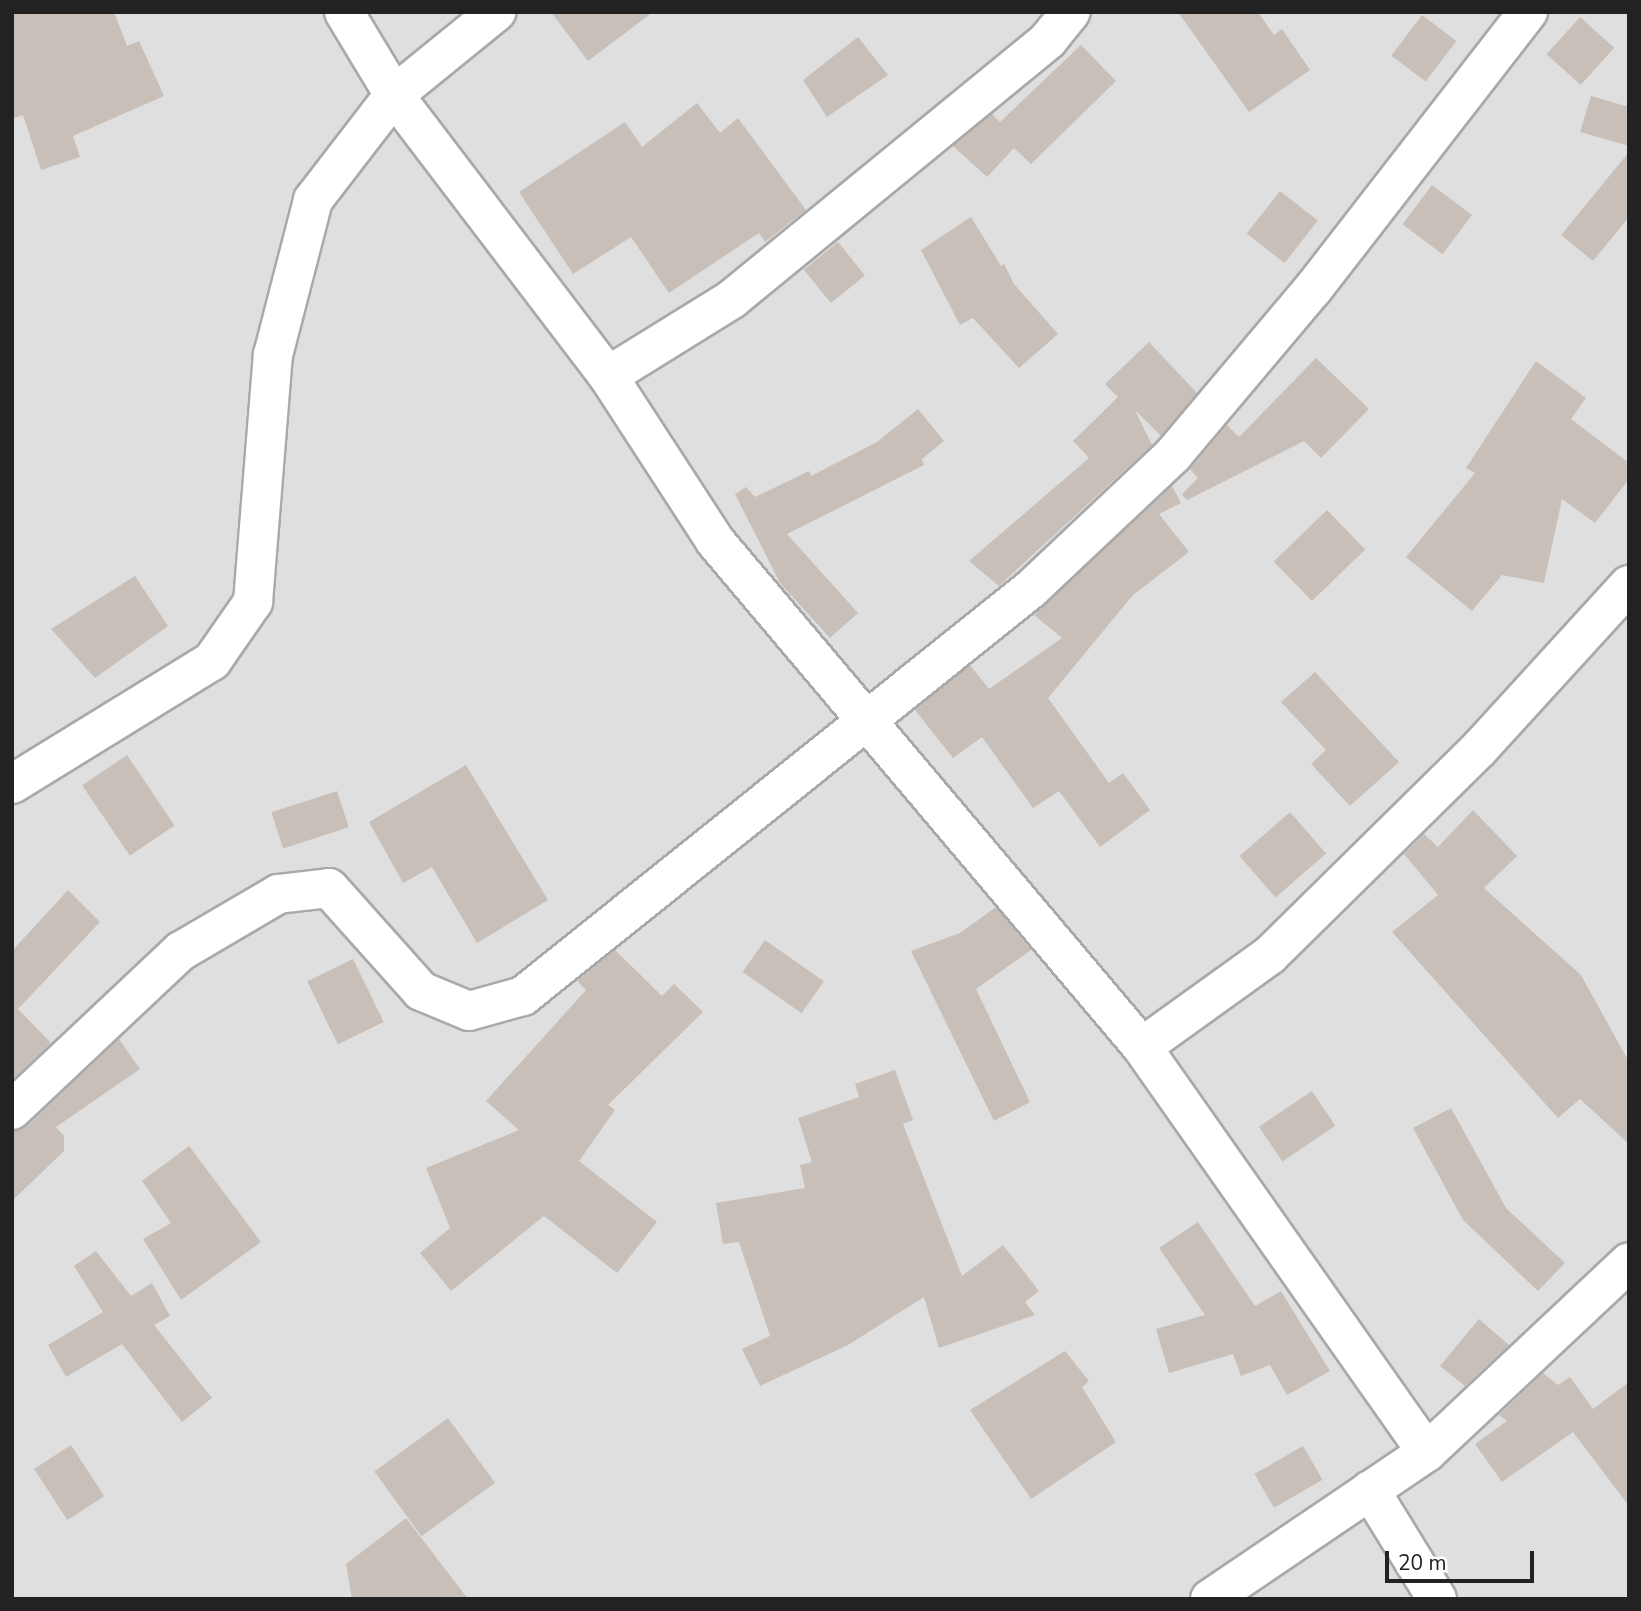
<!DOCTYPE html>
<style>
body{margin:0}
#map{position:relative;width:1641px;height:1611px;overflow:hidden;background:#f2efe9;font-family:"Nunito Sans",sans-serif}
div>[style]{position:absolute}
.residential>*{inset:0;background:#e0dfdf;transform-origin:0 0}
.building>*{inset:0;background:#c7bfb8;transform-origin:0 0}
.roads{filter:drop-shadow(2px 0 #a9a9a9) drop-shadow(-2px 0 #a9a9a9) drop-shadow(0 2px #a9a9a9) drop-shadow(0 -2px #a9a9a9)}
.minor>*{height:38px;margin:-19px;padding:0 19px;transform-origin:19px;border-radius:19px;background:#fff}
span{translate:-50% -50%;white-space:nowrap;text-align:center;line-height:1.15;-webkit-text-stroke:7px #fff;paint-order:stroke}
.frame{position:absolute;inset:0;border:14px solid #222;pointer-events:none}
.scale{position:absolute;left:1385px;top:1551px;width:149px;height:32px;box-sizing:border-box;border:4px solid #222;border-top:0;padding-left:9px;font-size:21px;line-height:24px;white-space:nowrap;color:#222;-webkit-text-stroke:5px #fff;paint-order:stroke}
</style>
<div id="map">
<div class="residential">
<i style="left:12px;top:12px;width:1617px;height:1587px"></i>
</div>
<div class="building">
<i style="clip-path:polygon(12px 12px,114px 12px,127px 46px,139px 41px,164px 96px,73px 136px,80px 157px,41px 170px,23px 115px,12px 119px)"></i>
<i style="clip-path:polygon(551px 12px,653px 12px,588px 61px)"></i>
<i style="clip-path:polygon(1178px 12px,1258px 12px,1274px 35px,1282px 29px,1310px 70px,1249px 112px)"></i>
<i style="left:1422px;top:15px;width:43px;height:51px;rotate:37deg"></i>
<i style="left:1580px;top:17px;width:46px;height:50px;rotate:42deg"></i>
<i style="clip-path:polygon(858px 37px,888px 75px,827px 117px,803px 80px)"></i>
<i style="clip-path:polygon(1081px 45px,1116px 81px,1031px 164px,1014px 148px,987px 177px,953px 146px,992px 114px,1000px 122px)"></i>
<i style="clip-path:polygon(1591px 96px,1629px 107px,1629px 146px,1580px 132px)"></i>
<i style="clip-path:polygon(697px 103px,720px 133px,738px 118px,806px 210px,765px 242px,759px 233px,669px 293px,631px 237px,573px 274px,519px 192px,625px 122px,642px 147px)"></i>
<i style="clip-path:polygon(1629px 152px,1629px 217px,1593px 261px,1561px 235px)"></i>
<i style="left:1432px;top:185px;width:50px;height:49px;rotate:37deg"></i>
<i style="left:1280px;top:191px;width:48px;height:54px;rotate:38deg"></i>
<i style="clip-path:polygon(971px 217px,1001px 266px,1004px 264px,1014px 284px,1058px 334px,1019px 368px,973px 318px,960px 325px,921px 250px)"></i>
<i style="left:838px;top:242px;width:43px;height:44px;rotate:51deg"></i>
<i style="clip-path:polygon(1149px 342px,1197px 393px,1161px 436px,1135px 410px,1152px 445px,999px 586px,969px 561px,1089px 458px,1073px 441px,1118px 397px,1105px 384px)"></i>
<i style="clip-path:polygon(1316px 358px,1369px 409px,1321px 458px,1304px 441px,1187px 500px,1182px 494px,1198px 478px,1190px 469px,1227px 425px,1239px 437px)"></i>
<i style="clip-path:polygon(1536px 361px,1586px 398px,1571px 419px,1629px 463px,1629px 479px,1595px 523px,1562px 499px,1544px 583px,1502px 575px,1472px 611px,1406px 557px,1475px 473px,1466px 468px)"></i>
<i style="clip-path:polygon(918px 409px,944px 441px,922px 459px,924px 465px,787px 534px,858px 613px,830px 638px,780px 583px,735px 494px,746px 487px,755px 497px,809px 471px,811px 476px,877px 442px)"></i>
<i style="clip-path:polygon(1172px 486px,1181px 503px,1159px 514px,1189px 552px,1133px 595px,1048px 698px,1109px 783px,1123px 773px,1150px 810px,1100px 847px,1059px 791px,1033px 808px,982px 737px,953px 758px,915px 710px,970px 665px,989px 689px,1062px 638px,1034px 615px)"></i>
<i style="left:1327px;top:510px;width:55px;height:74px;rotate:46deg"></i>
<i style="clip-path:polygon(135px 576px,168px 626px,95px 678px,51px 629px)"></i>
<i style="clip-path:polygon(1315px 672px,1399px 762px,1350px 806px,1311px 764px,1326px 750px,1281px 702px)"></i>
<i style="left:127px;top:755px;width:85px;height:54px;rotate:56deg"></i>
<i style="clip-path:polygon(466px 765px,548px 900px,477px 943px,432px 867px,403px 883px,369px 822px)"></i>
<i style="left:337px;top:791px;width:38px;height:69px;rotate:72deg"></i>
<i style="clip-path:polygon(1473px 810px,1517px 856px,1484px 888px,1581px 975px,1629px 1062px,1629px 1144px,1580px 1099px,1558px 1118px,1392px 932px,1438px 895px,1404px 854px,1424px 834px,1438px 847px)"></i>
<i style="left:1290px;top:812px;width:55px;height:67px;rotate:49deg"></i>
<i style="clip-path:polygon(68px 890px,100px 922px,18px 1009px,51px 1043px,12px 1080px,12px 951px)"></i>
<i style="clip-path:polygon(996px 907px,1031px 950px,976px 989px,1030px 1102px,994px 1121px,911px 951px,960px 933px)"></i>
<i style="left:765px;top:940px;width:72px;height:39px;rotate:35deg"></i>
<i style="clip-path:polygon(615px 950px,662px 996px,674px 984px,703px 1012px,608px 1105px,615px 1110px,579px 1161px,657px 1222px,617px 1273px,544px 1216px,451px 1291px,420px 1253px,450px 1228px,426px 1168px,519px 1130px,486px 1101px,586px 990px,577px 981px)"></i>
<i style="left:353px;top:959px;width:70px;height:51px;rotate:64deg"></i>
<i style="clip-path:polygon(119px 1039px,140px 1069px,56px 1127px,64px 1136px,64px 1151px,12px 1201px,12px 1131px,27px 1126px)"></i>
<i style="clip-path:polygon(895px 1070px,913px 1120px,903px 1124px,962px 1276px,1003px 1245px,1039px 1291px,1025px 1302px,1035px 1315px,939px 1348px,924px 1297px,848px 1345px,760px 1386px,742px 1349px,770px 1336px,739px 1242px,723px 1244px,716px 1203px,805px 1188px,800px 1165px,812px 1162px,798px 1118px,859px 1097px,855px 1084px)"></i>
<i style="left:1312px;top:1091px;width:42px;height:64px;rotate:56deg"></i>
<i style="clip-path:polygon(1451px 1108px,1506px 1208px,1565px 1263px,1538px 1291px,1463px 1220px,1413px 1128px)"></i>
<i style="clip-path:polygon(189px 1146px,261px 1242px,181px 1300px,143px 1239px,171px 1223px,142px 1181px)"></i>
<i style="clip-path:polygon(1198px 1222px,1255px 1306px,1281px 1291px,1330px 1371px,1287px 1395px,1270px 1365px,1241px 1376px,1233px 1354px,1169px 1373px,1156px 1329px,1205px 1315px,1159px 1248px)"></i>
<i style="clip-path:polygon(96px 1251px,131px 1296px,152px 1283px,170px 1316px,154px 1325px,212px 1398px,182px 1422px,122px 1344px,66px 1377px,48px 1345px,103px 1312px,74px 1266px)"></i>
<i style="clip-path:polygon(1479px 1319px,1509px 1345px,1465px 1386px,1440px 1366px)"></i>
<i style="clip-path:polygon(1065px 1351px,1089px 1381px,1082px 1387px,1116px 1442px,1031px 1499px,970px 1410px)"></i>
<i style="clip-path:polygon(1543px 1373px,1558px 1385px,1570px 1377px,1593px 1409px,1629px 1382px,1629px 1506px,1573px 1432px,1502px 1482px,1475px 1444px,1507px 1421px,1499px 1415px)"></i>
<i style="left:448px;top:1418px;width:80px;height:91px;rotate:54deg"></i>
<i style="left:71px;top:1445px;width:61px;height:44px;rotate:57deg"></i>
<i style="left:1303px;top:1446px;width:39px;height:56px;rotate:60deg"></i>
<i style="clip-path:polygon(406px 1518px,468px 1599px,352px 1599px,346px 1564px)"></i>
</div>
<div class="roads">
<div class="minor">
<i style="left:344px;top:12px;width:97px;rotate:58.9deg"></i>
<i style="left:394px;top:95px;width:353px;rotate:52.7deg"></i>
<i style="left:608px;top:376px;width:197px;rotate:57deg"></i>
<i style="left:715px;top:541px;width:662px;rotate:49.84deg"></i>
<i style="left:1142px;top:1047px;width:495px;rotate:54.9deg"></i>
<i style="left:608px;top:376px;width:146px;rotate:-31.8deg"></i>
<i style="left:732px;top:299px;width:409px;rotate:-39.3deg"></i>
<i style="left:1048px;top:40px;width:36px;rotate:-51deg"></i>
<i style="left:12px;top:784px;width:235px;rotate:-31.6deg"></i>
<i style="left:212px;top:661px;width:72px;rotate:-55.2deg"></i>
<i style="left:253px;top:602px;width:248px;rotate:-85.4deg"></i>
<i style="left:273px;top:355px;width:160px;rotate:-75.5deg"></i>
<i style="left:313px;top:200px;width:133px;rotate:-52.4deg"></i>
<i style="left:394px;top:95px;width:132px;rotate:-39.1deg"></i>
<i style="left:1142px;top:1047px;width:158px;rotate:-35.7deg"></i>
<i style="left:1270px;top:955px;width:293px;rotate:-44.6deg"></i>
<i style="left:1479px;top:749px;width:222px;rotate:-47.6deg"></i>
<i style="left:12px;top:1110px;width:232px;rotate:-43.3deg"></i>
<i style="left:181px;top:951px;width:113px;rotate:-30.4deg"></i>
<i style="left:278px;top:894px;width:51px;rotate:-6.7deg"></i>
<i style="left:329px;top:888px;width:138px;rotate:48.2deg"></i>
<i style="left:421px;top:991px;width:52px;rotate:22.6deg"></i>
<i style="left:469px;top:1011px;width:56px;rotate:-15.5deg"></i>
<i style="left:523px;top:996px;width:652px;rotate:-38.71deg"></i>
<i style="left:1032px;top:588px;width:194px;rotate:-43.3deg"></i>
<i style="left:1173px;top:455px;width:217px;rotate:-49.9deg"></i>
<i style="left:1313px;top:289px;width:351px;rotate:-52.2deg"></i>
<i style="left:1370px;top:1490px;width:128px;rotate:58.4deg"></i>
<i style="left:1210px;top:1599px;width:262px;rotate:-34.1deg"></i>
<i style="left:1427px;top:1452px;width:277px;rotate:-43.2deg"></i>
</div>
</div>
<div class="frame"></div>
<div class="scale">20 m</div>
</div>
